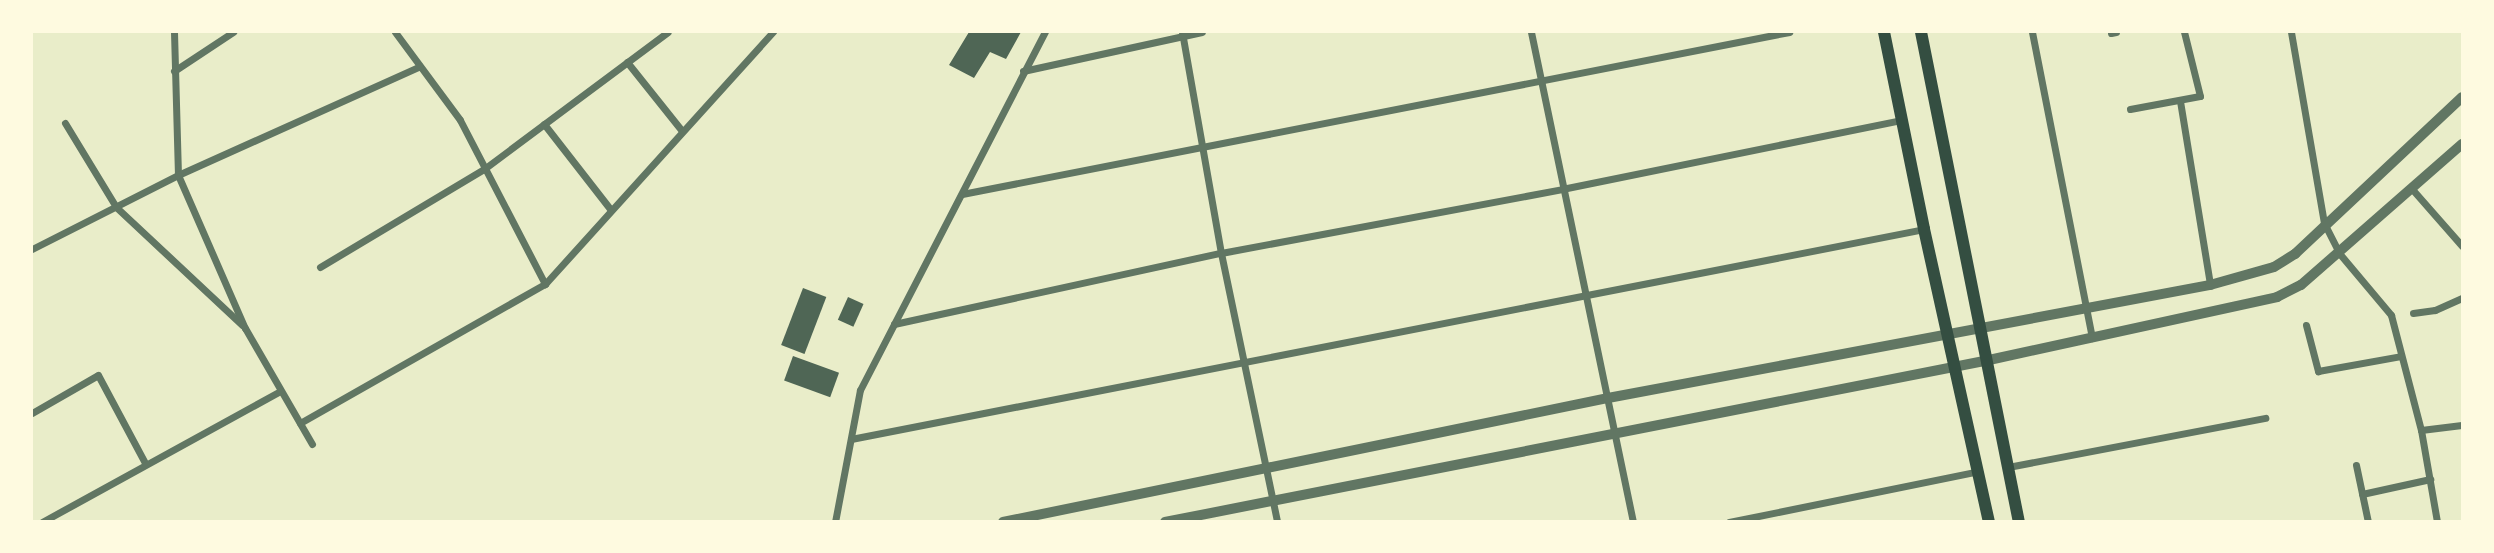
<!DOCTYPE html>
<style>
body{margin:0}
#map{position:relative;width:2494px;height:553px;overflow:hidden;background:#e9edc9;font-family:"Crimson Pro",serif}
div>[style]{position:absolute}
.building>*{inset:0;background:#4f6655;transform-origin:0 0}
.minor>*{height:7px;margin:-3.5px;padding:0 3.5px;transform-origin:3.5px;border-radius:3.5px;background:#617663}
.tertiary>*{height:10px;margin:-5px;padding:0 5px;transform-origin:5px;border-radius:5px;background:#617663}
.secondary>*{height:12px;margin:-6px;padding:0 6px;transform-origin:6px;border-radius:6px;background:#344e41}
span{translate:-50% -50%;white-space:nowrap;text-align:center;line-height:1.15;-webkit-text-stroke:5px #fefae0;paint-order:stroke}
.frame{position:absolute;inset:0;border:33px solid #fefae0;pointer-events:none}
</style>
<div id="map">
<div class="building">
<i style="clip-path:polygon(969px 32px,1021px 32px,1006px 59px,990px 52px,974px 78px,949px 65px)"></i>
<i style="left:803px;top:288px;width:25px;height:61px;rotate:21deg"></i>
<i style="left:848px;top:297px;width:17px;height:25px;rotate:24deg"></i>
<i style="left:793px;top:356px;width:49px;height:26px;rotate:20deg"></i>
</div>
<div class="minor">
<i style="left:174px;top:32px;width:143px;rotate:88.4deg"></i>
<i style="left:178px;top:175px;width:167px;rotate:66.4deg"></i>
<i style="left:245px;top:328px;width:134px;rotate:60deg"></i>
<i style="left:395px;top:32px;width:109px;rotate:53.5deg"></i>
<i style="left:460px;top:120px;width:185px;rotate:62.6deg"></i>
<i style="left:1182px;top:32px;width:224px;rotate:80deg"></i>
<i style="left:1221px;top:253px;width:275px;rotate:78.2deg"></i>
<i style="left:1531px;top:32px;width:501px;rotate:78.24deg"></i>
<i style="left:2032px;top:32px;width:312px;rotate:78.9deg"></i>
<i style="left:2291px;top:32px;width:194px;rotate:80.2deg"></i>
<i style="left:2324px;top:223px;width:34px;rotate:63deg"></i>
<i style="left:2339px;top:253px;width:81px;rotate:50deg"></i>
<i style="left:2391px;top:315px;width:119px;rotate:75.4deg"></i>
<i style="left:2421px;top:430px;width:93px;rotate:80.1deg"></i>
<i style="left:2111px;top:33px;width:5px;rotate:-11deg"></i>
<i style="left:627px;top:62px;width:88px;rotate:51.4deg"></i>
<i style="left:174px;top:71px;width:71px;rotate:-33.5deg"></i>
<i style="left:1023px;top:71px;width:183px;rotate:-12.3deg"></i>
<i style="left:2180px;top:101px;width:186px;rotate:80.7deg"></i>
<i style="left:2130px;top:109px;width:71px;rotate:-10.5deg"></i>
<i style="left:2200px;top:96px;width:66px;rotate:-104deg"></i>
<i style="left:65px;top:123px;width:98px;rotate:58.7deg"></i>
<i style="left:116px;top:207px;width:173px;rotate:43.1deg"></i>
<i style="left:544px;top:124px;width:109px;rotate:52.1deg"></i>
<i style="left:2412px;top:189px;width:76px;rotate:48.7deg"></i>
<i style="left:962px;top:194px;width:843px;rotate:-11.08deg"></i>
<i style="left:32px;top:249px;width:164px;rotate:-26.9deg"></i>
<i style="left:178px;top:175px;width:265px;rotate:-24.2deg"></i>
<i style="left:320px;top:267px;width:191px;rotate:-30.9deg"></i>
<i style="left:484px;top:169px;width:229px;rotate:-36.7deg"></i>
<i style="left:2413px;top:313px;width:22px;rotate:-8deg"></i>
<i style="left:2435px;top:310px;width:30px;rotate:-24deg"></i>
<i style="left:894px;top:324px;width:335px;rotate:-12.3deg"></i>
<i style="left:1221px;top:253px;width:347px;rotate:-10.6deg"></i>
<i style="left:1562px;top:189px;width:347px;rotate:-11.5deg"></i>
<i style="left:2306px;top:325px;width:48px;rotate:75.4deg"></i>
<i style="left:2318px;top:371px;width:84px;rotate:-10.2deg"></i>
<i style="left:32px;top:413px;width:76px;rotate:-29.9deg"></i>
<i style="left:98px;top:375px;width:100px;rotate:61.9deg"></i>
<i style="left:300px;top:423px;width:282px;rotate:-29.6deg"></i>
<i style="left:545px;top:284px;width:340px;rotate:-47.9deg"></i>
<i style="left:2421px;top:430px;width:41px;rotate:-7deg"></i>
<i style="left:851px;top:439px;width:1093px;rotate:-11.07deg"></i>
<i style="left:2356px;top:465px;width:58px;rotate:78.1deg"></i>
<i style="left:2008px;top:467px;width:262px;rotate:-10.8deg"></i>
<i style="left:2362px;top:494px;width:70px;rotate:-12.4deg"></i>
<i style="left:42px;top:522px;width:272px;rotate:-28.8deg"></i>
<i style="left:835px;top:522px;width:134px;rotate:-79.3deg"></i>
<i style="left:860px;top:390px;width:403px;rotate:-62.7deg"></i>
<i style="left:1729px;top:522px;width:255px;rotate:-11.5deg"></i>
</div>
<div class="tertiary">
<i style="left:1003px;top:522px;width:618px;rotate:-11.58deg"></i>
<i style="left:1608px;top:398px;width:613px;rotate:-10.63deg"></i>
<i style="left:2210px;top:285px;width:66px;rotate:-15.7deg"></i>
<i style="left:2274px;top:267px;width:25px;rotate:-32deg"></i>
<i style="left:2295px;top:254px;width:229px;rotate:-43.2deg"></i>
<i style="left:1165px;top:522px;width:840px;rotate:-11.12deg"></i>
<i style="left:1989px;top:360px;width:295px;rotate:-12.3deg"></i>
<i style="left:2277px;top:297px;width:27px;rotate:-27deg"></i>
<i style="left:2301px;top:285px;width:214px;rotate:-41.2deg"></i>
</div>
<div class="secondary">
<i style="left:1884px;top:32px;width:201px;rotate:78.5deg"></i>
<i style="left:1924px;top:229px;width:300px;rotate:77.5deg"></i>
<i style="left:1921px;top:32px;width:500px;rotate:78.7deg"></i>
</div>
<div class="frame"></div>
</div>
